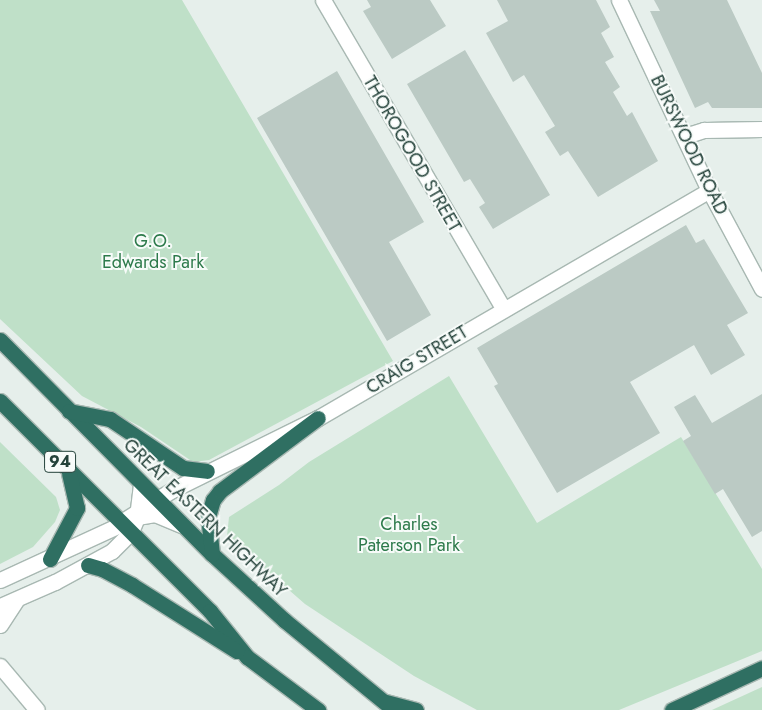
<!DOCTYPE html>
<style>
body{margin:0}
#map{position:relative;width:762px;height:710px;overflow:hidden;background:#e6efeb;font-family:Jost,sans-serif}
div>[style]{position:absolute}
.green>*{inset:0;background:#bfe0c8}
.building>*{inset:0;background:#bbcac4}
.roads{filter:drop-shadow(1px 0 #a8b8b2) drop-shadow(-1px 0 #a8b8b2) drop-shadow(0 1px #a8b8b2) drop-shadow(0 -1px #a8b8b2)}
.street>*{height:15px;margin:-7.5px;padding:0 7.5px;transform-origin:7.5px;border-radius:7.5px;background:#fff}
.highway>*{height:15px;margin:-7.5px;padding:0 7.5px;transform-origin:7.5px;border-radius:7.5px;background:#2f6f62}
span{translate:-50% -50%;white-space:nowrap;text-align:center;line-height:1.15;-webkit-text-stroke:4px #f7fbf9;paint-order:stroke}
.shield-label span{padding:1px 4px;background:#f7fbf9;border:1px solid;border-radius:4px;-webkit-text-stroke-width:0}
.shield-label{font-size:16px;color:#24423a;font-weight:700}
.street-label{font-size:18px;color:#24423a}
.park-label{font-size:18px;color:#2d7a4b}
</style>
<div id="map">
<div class="green">
<i style="clip-path:polygon(0 0,182px 0,393px 361px,209px 460px,193px 462px,141px 427px,82px 396px,0 319px)"></i>
<i style="clip-path:polygon(449px 376px,537px 523px,681px 437px,762px 569px,762px 651px,619px 710px,477px 710px,414px 676px,305px 604px,227px 536px,229px 517px,279px 485px,309px 462px)"></i>
<i style="clip-path:polygon(0 442px,56px 497px,60px 510px,55px 522px,33px 547px,0 564px)"></i>
<i style="clip-path:polygon(762px 687px,762px 710px,712px 710px,714px 709px)"></i>
</div>
<div class="building">
<i style="clip-path:polygon(367px 0,430px 0,446px 26px,392px 59px,363px 11px,371px 7px)"></i>
<i style="clip-path:polygon(497px 0,596px 0,610px 27px,601px 33px,614px 57px,605px 62px,620px 87px,613px 92px,627px 116px,632px 112px,658px 161px,598px 197px,568px 151px,560px 156px,545px 132px,555px 126px,524px 75px,513px 82px,486px 33px,508px 21px)"></i>
<i style="clip-path:polygon(654px 0,727px 0,762px 73px,762px 108px,712px 108px,708px 102px,695px 108px,650px 11px,660px 11px)"></i>
<i style="clip-path:polygon(465px 50px,550px 195px,493px 229px,479px 207px,485px 203px,470px 179px,464px 182px,407px 84px)"></i>
<i style="clip-path:polygon(337px 71px,424px 222px,389px 242px,431px 315px,387px 341px,257px 118px)"></i>
<i style="clip-path:polygon(686px 225px,696px 243px,704px 239px,748px 313px,727px 325px,745px 355px,711px 375px,694px 345px,630px 382px,660px 433px,557px 493px,494px 386px,498px 384px,477px 348px)"></i>
<i style="clip-path:polygon(762px 394px,762px 531px,752px 537px,723px 489px,715px 494px,683px 441px,691px 436px,674px 407px,695px 395px,712px 423px)"></i>
</div>
<div class="roads">
<div class="street">
<i style="left:323px;top:0;width:357px;rotate:59.7deg"></i>
<i style="left:619px;top:0;width:210px;rotate:64.7deg"></i>
<i style="left:709px;top:190px;width:112px;rotate:61.8deg"></i>
<i style="left:685px;top:136px;width:20px;rotate:-18deg"></i>
<i style="left:704px;top:130px;width:58px;rotate:-1deg"></i>
<i style="left:121px;top:522px;width:60px;rotate:-32.1deg"></i>
<i style="left:172px;top:490px;width:163px;rotate:-26.3deg"></i>
<i style="left:318px;top:418px;width:453px;rotate:-30.2deg"></i>
<i style="left:0;top:580px;width:151px;rotate:-24.7deg"></i>
<i style="left:137px;top:517px;width:18px;rotate:-9deg"></i>
<i style="left:155px;top:514px;width:28px;rotate:23deg"></i>
<i style="left:0;top:606px;width:60px;rotate:-23.6deg"></i>
<i style="left:55px;top:582px;width:65px;rotate:-28.5deg"></i>
<i style="left:112px;top:551px;width:27px;rotate:-45deg"></i>
<i style="left:131px;top:532px;width:16px;rotate:-68deg"></i>
<i style="left:137px;top:517px;width:34px;rotate:-83deg"></i>
<i style="left:0;top:625px;width:30px;rotate:-57deg"></i>
<i style="left:0;top:666px;width:57px;rotate:49.9deg"></i>
</div>
<div class="highway">
<i style="left:0;top:340px;width:301px;rotate:45.3deg"></i>
<i style="left:212px;top:554px;width:98px;rotate:42.5deg"></i>
<i style="left:284px;top:620px;width:142px;rotate:39.3deg"></i>
<i style="left:0;top:401px;width:297px;rotate:45deg"></i>
<i style="left:210px;top:611px;width:59px;rotate:51.2deg"></i>
<i style="left:247px;top:657px;width:89px;rotate:36.7deg"></i>
<i style="left:69px;top:411px;width:42px;rotate:11deg"></i>
<i style="left:110px;top:419px;width:88px;rotate:33.9deg"></i>
<i style="left:183px;top:468px;width:24px;rotate:7deg"></i>
<i style="left:212px;top:554px;width:37px;rotate:-96deg"></i>
<i style="left:208px;top:517px;width:18px;rotate:-74deg"></i>
<i style="left:213px;top:500px;width:11px;rotate:-52deg"></i>
<i style="left:220px;top:491px;width:122px;rotate:-36.7deg"></i>
<i style="left:50px;top:559px;width:58px;rotate:-62.1deg"></i>
<i style="left:77px;top:508px;width:35px;rotate:-103deg"></i>
<i style="left:88px;top:565px;width:15px;rotate:16deg"></i>
<i style="left:102px;top:569px;width:34px;rotate:28deg"></i>
<i style="left:132px;top:585px;width:124px;rotate:32.2deg"></i>
<i style="left:386px;top:702px;width:31px;rotate:15deg"></i>
<i style="left:672px;top:710px;width:99px;rotate:-25deg"></i>
</div>
</div>
<div class="shield-label">
<span style="left:60px;top:462px">94</span>
</div>
<div class="street-label">
<span style="left:689px;top:145px;rotate:64deg">BURSWOOD ROAD</span>
<span style="left:412px;top:154px;rotate:60deg">THOROGOOD STREET</span>
<span style="left:417px;top:360px;rotate:-31deg">CRAIG STREET</span>
<span style="left:205px;top:518px;rotate:44deg">GREAT EASTERN HIGHWAY</span>
</div>
<div class="park-label">
<span style="left:153px;top:252px">G.O.<br>Edwards Park</span>
<span style="left:409px;top:535px">Charles<br>Paterson Park</span>
</div>
</div>
